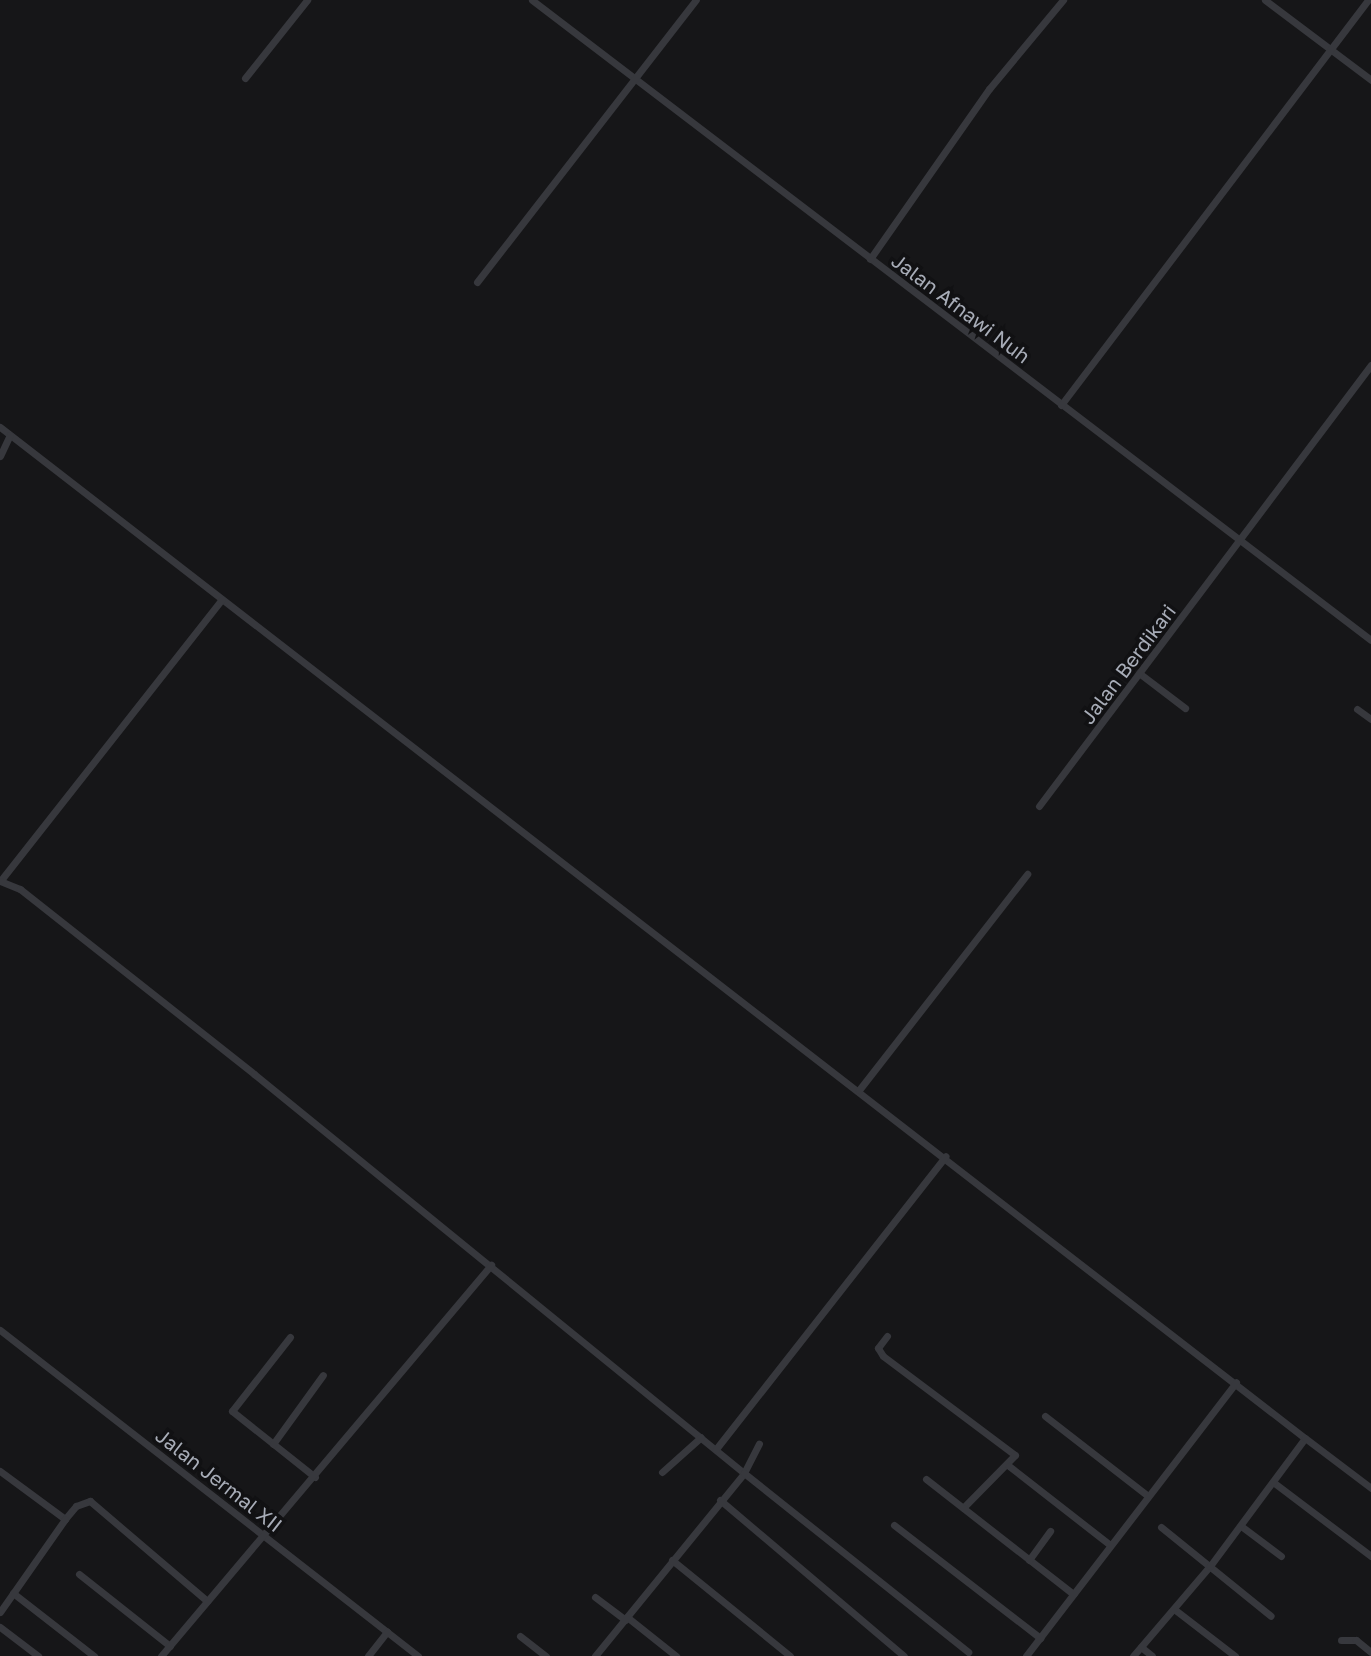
<!DOCTYPE html>
<style>
body{margin:0}
#map{position:relative;width:1371px;height:1656px;overflow:hidden;background:#161618;font-family:"Golos Text",sans-serif}
div>[style]{position:absolute}
.minor>*{height:7px;margin:-3.5px;padding:0 3.5px;transform-origin:3.5px;border-radius:3.5px;background:#37383d}
span{translate:-50% -50%;white-space:nowrap;text-align:center;line-height:1.15;-webkit-text-stroke:7px #111113;paint-order:stroke}
.street-label{font-size:20px;color:#a8adb8}
</style>
<div id="map">
<div class="minor">
<i style="left:532px;top:0;width:1055px;rotate:37.34deg"></i>
<i style="left:1265px;top:0;width:133px;rotate:37deg"></i>
<i style="left:245px;top:78px;width:100px;rotate:-51.5deg"></i>
<i style="left:870px;top:259px;width:208px;rotate:-55deg"></i>
<i style="left:989px;top:89px;width:116px;rotate:-50.3deg"></i>
<i style="left:477px;top:282px;width:357px;rotate:-52.2deg"></i>
<i style="left:1061px;top:405px;width:508px;rotate:-52.84deg"></i>
<i style="left:0;top:427px;width:1651px;rotate:37.77deg"></i>
<i style="left:0;top:456px;width:23px;rotate:-65deg"></i>
<i style="left:1139px;top:673px;width:58px;rotate:37.3deg"></i>
<i style="left:1357px;top:709px;width:17px;rotate:36deg"></i>
<i style="left:1039px;top:806px;width:552px;rotate:-53.03deg"></i>
<i style="left:1px;top:880px;width:357px;rotate:-51.8deg"></i>
<i style="left:0;top:881px;width:22px;rotate:22deg"></i>
<i style="left:20px;top:889px;width:298px;rotate:38.3deg"></i>
<i style="left:254px;top:1074px;width:632px;rotate:39.16deg"></i>
<i style="left:744px;top:1473px;width:33px;rotate:-63deg"></i>
<i style="left:859px;top:1090px;width:274px;rotate:-52.1deg"></i>
<i style="left:0;top:1330px;width:530px;rotate:37.95deg"></i>
<i style="left:887px;top:1336px;width:15px;rotate:127deg"></i>
<i style="left:878px;top:1348px;width:9px;rotate:58deg"></i>
<i style="left:883px;top:1356px;width:165px;rotate:36.9deg"></i>
<i style="left:1015px;top:1455px;width:74px;rotate:134.5deg"></i>
<i style="left:290px;top:1337px;width:94px;rotate:128.1deg"></i>
<i style="left:232px;top:1411px;width:106px;rotate:38.5deg"></i>
<i style="left:1045px;top:1416px;width:130px;rotate:37.8deg"></i>
<i style="left:273px;top:1444px;width:85px;rotate:-54.1deg"></i>
<i style="left:716px;top:1449px;width:372px;rotate:-51.9deg"></i>
<i style="left:1009px;top:1466px;width:128px;rotate:38deg"></i>
<i style="left:0;top:1471px;width:81px;rotate:36.4deg"></i>
<i style="left:65px;top:1519px;width:17px;rotate:-50deg"></i>
<i style="left:76px;top:1506px;width:15px;rotate:-20deg"></i>
<i style="left:90px;top:1501px;width:154px;rotate:40.5deg"></i>
<i style="left:662px;top:1472px;width:52px;rotate:-41.9deg"></i>
<i style="left:926px;top:1479px;width:187px;rotate:38deg"></i>
<i style="left:1273px;top:1482px;width:123px;rotate:37.1deg"></i>
<i style="left:720px;top:1500px;width:241px;rotate:40.3deg"></i>
<i style="left:894px;top:1525px;width:185px;rotate:37.7deg"></i>
<i style="left:1241px;top:1526px;width:50px;rotate:36.9deg"></i>
<i style="left:1161px;top:1527px;width:141px;rotate:39deg"></i>
<i style="left:672px;top:1560px;width:152px;rotate:39.1deg"></i>
<i style="left:1029px;top:1560px;width:36px;rotate:-54deg"></i>
<i style="left:79px;top:1574px;width:116px;rotate:38.4deg"></i>
<i style="left:13px;top:1593px;width:103px;rotate:37.9deg"></i>
<i style="left:595px;top:1597px;width:38px;rotate:37deg"></i>
<i style="left:1174px;top:1609px;width:77px;rotate:37.6deg"></i>
<i style="left:0;top:1612px;width:113px;rotate:-55deg"></i>
<i style="left:627px;top:1617px;width:63px;rotate:38.5deg"></i>
<i style="left:0;top:1627px;width:48px;rotate:37.3deg"></i>
<i style="left:520px;top:1636px;width:33px;rotate:38deg"></i>
<i style="left:1341px;top:1640px;width:15px"></i>
<i style="left:1356px;top:1640px;width:19px;rotate:39deg"></i>
<i style="left:1141px;top:1647px;width:14px;rotate:39deg"></i>
<i style="left:161px;top:1656px;width:512px;rotate:-49.84deg"></i>
<i style="left:368px;top:1656px;width:31px;rotate:-52deg"></i>
<i style="left:595px;top:1656px;width:236px;rotate:-50.8deg"></i>
<i style="left:744px;top:1473px;width:287px;rotate:38.6deg"></i>
<i style="left:1026px;top:1656px;width:345px;rotate:-52.5deg"></i>
<i style="left:1133px;top:1656px;width:118px;rotate:-49.5deg"></i>
<i style="left:1210px;top:1566px;width:159px;rotate:-53.4deg"></i>
<i style="left:1305px;top:1438px;width:83px;rotate:37.1deg"></i>
</div>
<div class="street-label">
<span style="left:961px;top:308px;rotate:37deg">Jalan Afnawi Nuh</span>
<span style="left:1128px;top:664px;rotate:-53deg">Jalan Berdikari</span>
<span style="left:219px;top:1480px;rotate:38deg">Jalan Jermal XII</span>
</div>
</div>
